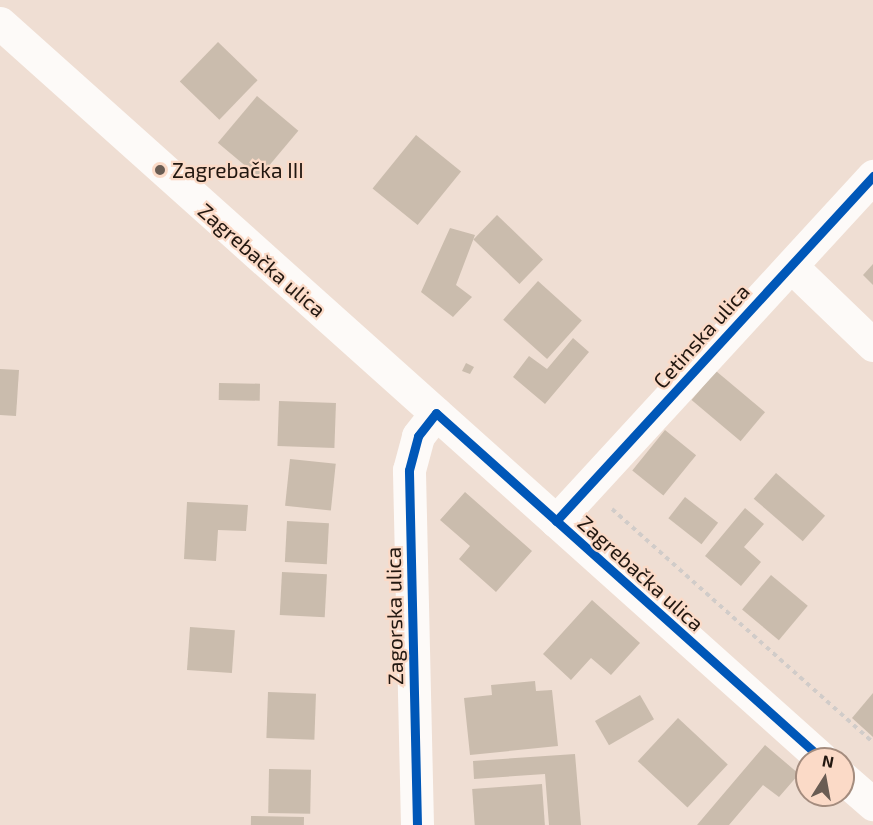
<!DOCTYPE html>
<meta charset="utf-8">
<style>
body{margin:0}
#map{position:relative;width:873px;height:825px;overflow:hidden;background:#efded3;font-family:"Exo 2",sans-serif}
div>[style]{position:absolute}
.building>*{inset:0;background:#cabcad;transform-origin:0 0}
.path>*{height:4px;margin-top:-2px;transform-origin:0;background:repeating-linear-gradient(90deg,#d1ccc9 0 4.5px,transparent 0 9px)}
.minor>*{height:33px;margin:-16.5px;padding:0 16.5px;transform-origin:16.5px;border-radius:16.5px;background:#fdfaf8}
.major>*{height:33px;margin:-16.5px;padding:0 16.5px;transform-origin:16.5px;border-radius:16.5px;background:#fdfaf8}
.cycleway>*{height:9px;margin:-4.5px;padding:0 4.5px;transform-origin:4.5px;border-radius:4.5px;background:#0057b8}
.dots>*{width:16px;height:16px;translate:-50% -50%;box-sizing:border-box;border:3px solid #fbdac7;border-radius:50%}
span{translate:-50% -50%;white-space:nowrap;text-align:center;line-height:1.15;-webkit-text-stroke:4.5px #fbdac7;paint-order:stroke}
.poi-label{font-size:21px;color:#221710}
.left{translate:0 -50%;text-align:left}
.street-label{font-size:21px;color:#221710}
.north{position:absolute;left:795px;top:747px;width:60px;height:60px;box-sizing:border-box;background:#fbdac7;border:2px solid #a48c7e;border-radius:50%;rotate:11deg;font-size:16px;font-weight:700;line-height:24px;text-align:center;color:#221710}
.north::after{content:'';display:block;margin:auto;width:21px;height:27px;background:#6a5d54;clip-path:polygon(50% 0,100% 100%,50% 72%,0 100%)}
</style>
<div id="map">
<div class="building">
<i style="left:218px;top:42px;width:55px;height:55px;rotate:44deg"></i>
<i style="left:257px;top:96px;width:54px;height:61px;rotate:40deg"></i>
<i style="left:416px;top:135px;width:58px;height:69px;rotate:39deg"></i>
<i style="left:497px;top:215px;width:64px;height:34px;rotate:44deg"></i>
<i style="clip-path:polygon(450px 228px,475px 235px,456px 285px,472px 297px,453px 317px,421px 292px)"></i>
<i style="clip-path:polygon(873px 264px,873px 285px,863px 275px)"></i>
<i style="left:538px;top:281px;width:59px;height:52px;rotate:42deg"></i>
<i style="clip-path:polygon(573px 338px,589px 352px,545px 404px,513px 377px,529px 356px,547px 369px)"></i>
<i style="clip-path:polygon(466px 363px,474px 367px,470px 374px,462px 371px)"></i>
<i style="clip-path:polygon(0 369px,19px 370px,16px 416px,0 415px)"></i>
<i style="left:716px;top:371px;width:64px;height:38px;rotate:40deg"></i>
<i style="left:219px;top:383px;width:41px;height:17px;rotate:1deg"></i>
<i style="left:279px;top:401px;width:57px;height:45px;rotate:2deg"></i>
<i style="left:665px;top:430px;width:40px;height:52px;rotate:39deg"></i>
<i style="left:290px;top:459px;width:46px;height:47px;rotate:6deg"></i>
<i style="left:776px;top:473px;width:65px;height:34px;rotate:41deg"></i>
<i style="clip-path:polygon(465px 492px,532px 551px,496px 592px,459px 559px,470px 546px,440px 520px)"></i>
<i style="left:685px;top:497px;width:42px;height:27px;rotate:38deg"></i>
<i style="clip-path:polygon(187px 502px,248px 505px,246px 531px,218px 530px,216px 561px,184px 559px)"></i>
<i style="clip-path:polygon(745px 508px,764px 524px,744px 547px,761px 562px,741px 586px,705px 556px)"></i>
<i style="left:287px;top:521px;width:42px;height:41px;rotate:3deg"></i>
<i style="left:282px;top:572px;width:45px;height:43px;rotate:3deg"></i>
<i style="left:771px;top:575px;width:48px;height:45px;rotate:40deg"></i>
<i style="clip-path:polygon(592px 600px,640px 643px,611px 675px,591px 658px,571px 680px,543px 654px)"></i>
<i style="left:190px;top:627px;width:45px;height:43px;rotate:4deg"></i>
<i style="clip-path:polygon(535px 681px,536px 691px,552px 690px,558px 746px,470px 755px,464px 698px,492px 695px,491px 685px)"></i>
<i style="left:268px;top:692px;width:48px;height:46px;rotate:2deg"></i>
<i style="clip-path:polygon(873px 693px,873px 737px,852px 718px)"></i>
<i style="left:640px;top:695px;width:28px;height:52px;rotate:60deg"></i>
<i style="left:678px;top:718px;width:68px;height:59px;rotate:43deg"></i>
<i style="clip-path:polygon(765px 745px,799px 774px,779px 797px,763px 785px,729px 825px,697px 825px)"></i>
<i style="clip-path:polygon(575px 754px,581px 825px,549px 825px,545px 774px,474px 779px,473px 761px)"></i>
<i style="left:269px;top:769px;width:42px;height:44px;rotate:1deg"></i>
<i style="left:542px;top:784px;width:41px;height:70px;rotate:86deg"></i>
<i style="left:251px;top:816px;width:53px;height:9px;rotate:1deg"></i>
</div>
<div class="path">
<i style="left:612px;top:509px;width:350px;rotate:41.8deg"></i>
</div>
<div class="minor">
<i style="left:791px;top:266px;width:114px;rotate:43.9deg"></i>
<i style="left:556px;top:521px;width:469px;rotate:-47.4deg"></i>
<i style="left:417px;top:825px;width:355px;rotate:-91.3deg"></i>
<i style="left:409px;top:470px;width:35px;rotate:-75deg"></i>
<i style="left:418px;top:436px;width:29px;rotate:-52deg"></i>
</div>
<div class="major">
<i style="left:0;top:23px;width:1103px;rotate:41.84deg"></i>
<i style="left:843px;top:778px;width:40px;rotate:41deg"></i>
</div>
<div class="cycleway">
<i style="left:556px;top:521px;width:469px;rotate:-47.4deg"></i>
<i style="left:417px;top:825px;width:355px;rotate:-91.3deg"></i>
<i style="left:409px;top:470px;width:35px;rotate:-75deg"></i>
<i style="left:418px;top:436px;width:29px;rotate:-52deg"></i>
<i style="left:436px;top:413px;width:518px;rotate:41.87deg"></i>
</div>
<div class="dots">
<i style="left:160px;top:170px;background:#6a5d54"></i>
</div>
<div class="poi-label">
<span class="left" style="left:172px;top:170px">Zagrebačka III</span>
</div>
<div class="street-label">
<span style="left:262px;top:260px;rotate:41deg">Zagrebačka ulica</span>
<span style="left:701px;top:336px;rotate:-48deg">Cetinska ulica</span>
<span style="left:641px;top:573px;rotate:42deg">Zagrebačka ulica</span>
<span style="left:394px;top:616px;rotate:-91deg">Zagorska ulica</span>
</div>
<div class="north">N</div>
</div>
